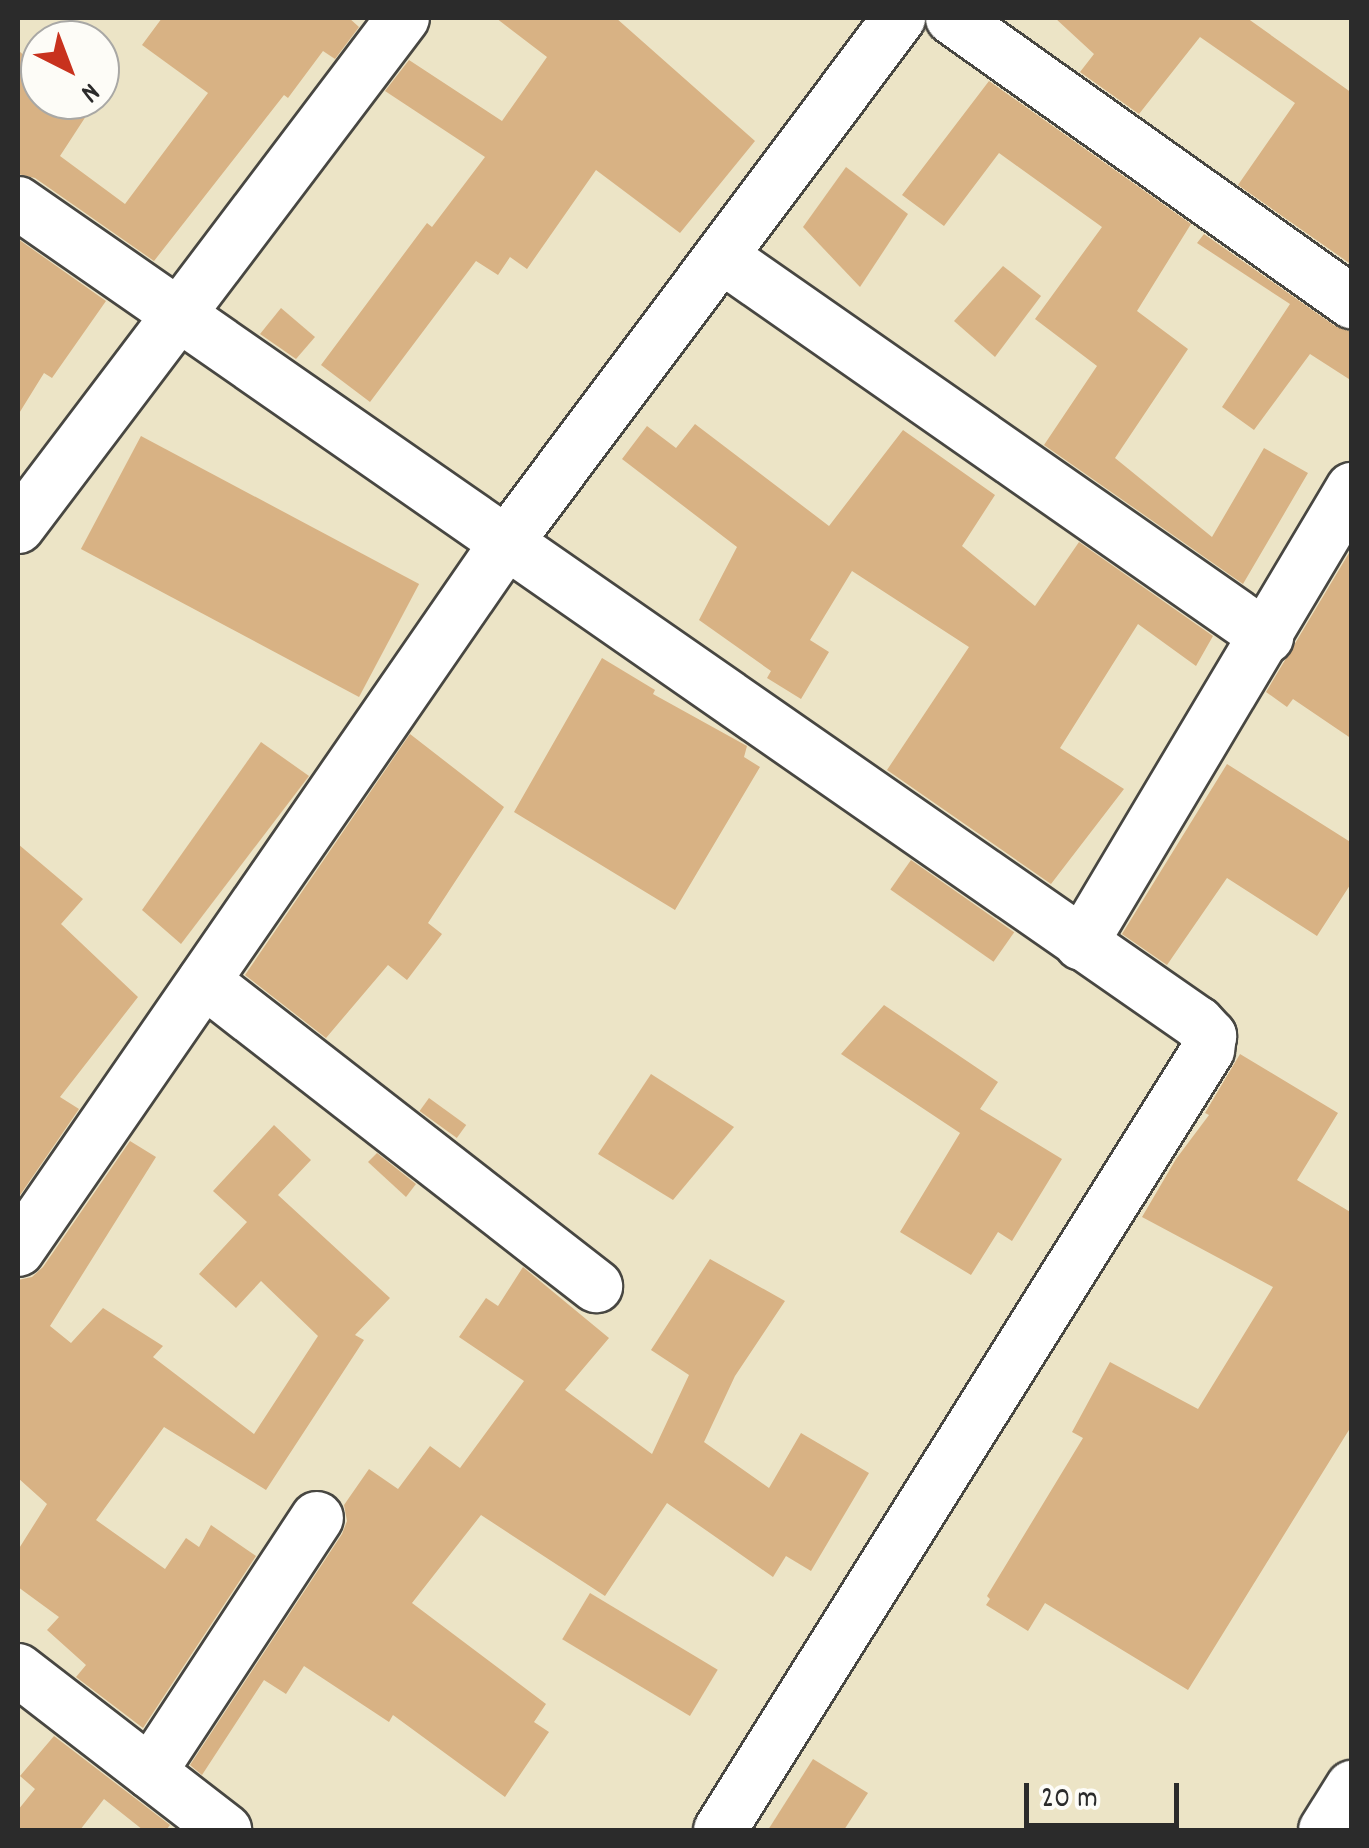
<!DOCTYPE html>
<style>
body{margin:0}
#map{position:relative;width:1369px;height:1848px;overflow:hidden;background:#ece4c6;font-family:Dekko,sans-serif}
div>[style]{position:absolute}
.building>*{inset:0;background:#d8b284;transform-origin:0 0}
.roads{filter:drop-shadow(2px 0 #484742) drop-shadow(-2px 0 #484742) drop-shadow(0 2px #484742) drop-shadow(0 -2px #484742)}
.minor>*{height:52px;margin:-26px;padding:0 26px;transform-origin:26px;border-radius:26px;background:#fff}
span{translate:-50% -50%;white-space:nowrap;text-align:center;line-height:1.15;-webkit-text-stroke:8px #fdfcf7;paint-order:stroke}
.frame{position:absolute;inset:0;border:20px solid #2b2b2b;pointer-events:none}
.north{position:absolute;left:20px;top:20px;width:100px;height:100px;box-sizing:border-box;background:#fdfcf7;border:2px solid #a9a8a5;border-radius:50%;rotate:138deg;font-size:28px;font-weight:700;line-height:40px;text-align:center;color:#2b2b2b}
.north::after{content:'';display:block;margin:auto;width:35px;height:45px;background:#c8321e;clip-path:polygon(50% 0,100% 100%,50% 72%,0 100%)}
.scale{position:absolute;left:1024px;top:1783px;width:155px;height:45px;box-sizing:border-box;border:5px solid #2b2b2b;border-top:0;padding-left:12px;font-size:30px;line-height:35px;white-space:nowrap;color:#2b2b2b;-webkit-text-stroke:8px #fdfcf7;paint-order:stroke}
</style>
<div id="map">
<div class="building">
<i style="clip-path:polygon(162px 18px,349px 18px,359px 27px,335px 59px,323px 51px,288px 98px,284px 95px,154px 261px,35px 178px,18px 174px,18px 50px,40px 70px,40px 100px,74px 100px,88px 113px,60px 156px,125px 204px,208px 93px,142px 45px)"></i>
<i style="clip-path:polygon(496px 18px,616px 18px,755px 141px,680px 233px,596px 170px,527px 269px,510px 257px,498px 275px,476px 261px,370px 402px,321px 365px,427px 223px,432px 227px,485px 157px,385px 91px,409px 60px,502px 121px,547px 57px)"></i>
<i style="clip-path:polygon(1055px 18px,1247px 18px,1352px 93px,1352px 265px,1238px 185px,1295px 103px,1200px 37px,1139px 114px,1080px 72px,1094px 54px)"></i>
<i style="clip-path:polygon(989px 81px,1191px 224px,1137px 311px,1188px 349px,1115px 458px,1212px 537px,1264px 448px,1308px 473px,1243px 584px,1044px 445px,1097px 366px,1035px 319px,1102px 227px,999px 153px,944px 226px,902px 195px)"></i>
<i style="clip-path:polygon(846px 167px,908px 214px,860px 287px,803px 227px)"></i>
<i style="clip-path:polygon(1204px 234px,1335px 326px,1352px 332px,1352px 381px,1310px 354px,1254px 430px,1222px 407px,1290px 304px,1197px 243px)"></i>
<i style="clip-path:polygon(18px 239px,106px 301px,52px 378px,44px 373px,18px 415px)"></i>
<i style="clip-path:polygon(1003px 266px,1041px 296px,995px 357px,954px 321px)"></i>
<i style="clip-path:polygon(281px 308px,315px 337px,296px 359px,260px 334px)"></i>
<i style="clip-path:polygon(695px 424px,829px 526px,903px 430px,995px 495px,962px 546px,1035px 606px,1079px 542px,1213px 636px,1196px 666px,1138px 624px,1060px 748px,1124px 789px,1051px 884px,887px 770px,969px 647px,852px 571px,810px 640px,829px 652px,801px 699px,767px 678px,771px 671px,699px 620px,737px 547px,622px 459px,647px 426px,676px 448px)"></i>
<i style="left:141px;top:436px;width:315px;height:128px;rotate:28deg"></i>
<i style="clip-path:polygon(1352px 548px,1352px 739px,1293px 699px,1287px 707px,1266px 692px)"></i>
<i style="clip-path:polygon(602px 658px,655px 690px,653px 694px,747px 746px,744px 757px,760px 767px,675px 910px,514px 812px)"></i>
<i style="clip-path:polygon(410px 734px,504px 807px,428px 923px,442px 934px,407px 980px,388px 965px,326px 1038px,245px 975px)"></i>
<i style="clip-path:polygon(261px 742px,309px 776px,181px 944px,142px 910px)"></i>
<i style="clip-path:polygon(1227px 764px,1352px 843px,1352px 882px,1317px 936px,1227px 878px,1167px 965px,1122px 934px)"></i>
<i style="clip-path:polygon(18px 844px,83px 899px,61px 924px,138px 997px,60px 1097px,79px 1109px,18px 1198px)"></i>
<i style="left:911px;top:860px;width:126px;height:36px;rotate:35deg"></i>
<i style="clip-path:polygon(884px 1005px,998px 1082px,980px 1109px,1062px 1159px,1012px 1241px,998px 1232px,971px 1275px,900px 1232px,960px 1133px,841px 1054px)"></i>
<i style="clip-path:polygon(1240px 1054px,1338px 1113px,1297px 1180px,1352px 1213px,1352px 1425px,1188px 1690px,1045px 1603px,1028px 1631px,986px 1605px,990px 1599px,987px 1596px,1083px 1438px,1072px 1432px,1110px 1362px,1198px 1409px,1273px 1287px,1142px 1217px,1176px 1159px,1209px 1115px,1205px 1113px)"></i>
<i style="clip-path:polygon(651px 1074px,734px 1127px,673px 1200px,598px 1154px)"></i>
<i style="left:429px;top:1098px;width:46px;height:16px;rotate:36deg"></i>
<i style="clip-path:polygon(274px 1125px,311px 1160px,278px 1195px,390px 1298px,355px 1335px,364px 1340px,266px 1490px,164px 1427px,96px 1520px,165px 1569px,186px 1538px,199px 1547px,211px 1525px,256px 1556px,143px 1728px,76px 1677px,86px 1665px,47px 1630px,59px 1617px,18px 1587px,18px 1550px,47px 1504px,18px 1478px,18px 1280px,32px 1277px,43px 1267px,130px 1141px,156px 1157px,50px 1326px,71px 1343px,103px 1308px,163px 1346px,153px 1357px,254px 1434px,318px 1336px,261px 1281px,236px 1308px,199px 1274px,247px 1222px,213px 1191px)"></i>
<i style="clip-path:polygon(377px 1153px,416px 1184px,406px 1197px,368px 1162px)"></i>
<i style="clip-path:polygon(710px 1259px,785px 1301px,735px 1376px,704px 1442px,769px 1488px,801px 1433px,869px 1473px,811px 1571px,786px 1556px,773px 1577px,667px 1503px,605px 1596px,481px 1515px,412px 1603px,546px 1704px,534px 1722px,549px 1732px,505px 1797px,393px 1715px,389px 1722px,304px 1666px,286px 1694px,264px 1680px,202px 1775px,190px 1765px,342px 1534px,347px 1521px,344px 1505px,369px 1469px,398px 1489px,430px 1446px,460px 1468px,524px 1381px,459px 1337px,486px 1298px,498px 1306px,523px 1267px,609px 1338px,565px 1390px,652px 1454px,689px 1375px,651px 1350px)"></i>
<i style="left:590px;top:1593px;width:149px;height:54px;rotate:31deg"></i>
<i style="clip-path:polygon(54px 1736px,170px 1825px,166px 1830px,143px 1830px,104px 1799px,80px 1830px,18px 1830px,18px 1810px,35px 1789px,20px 1776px)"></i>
<i style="clip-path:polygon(813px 1759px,868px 1793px,844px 1830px,768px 1830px)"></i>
</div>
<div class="roads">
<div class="minor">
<i style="left:952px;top:18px;width:491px;rotate:35.4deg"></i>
<i style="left:18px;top:203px;width:1437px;rotate:34.8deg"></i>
<i style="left:1198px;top:1023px;width:18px;rotate:47deg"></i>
<i style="left:1210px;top:1036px;width:14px;rotate:98deg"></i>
<i style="left:1208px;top:1050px;width:920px;rotate:122.03deg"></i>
<i style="left:721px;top:256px;width:666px;rotate:34.91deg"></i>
<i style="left:18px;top:527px;width:638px;rotate:-52.9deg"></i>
<i style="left:1081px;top:944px;width:530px;rotate:-59.22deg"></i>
<i style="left:204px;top:981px;width:497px;rotate:37.9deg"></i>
<i style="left:18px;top:1250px;width:859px;rotate:-55.38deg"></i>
<i style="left:506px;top:543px;width:656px;rotate:-53.18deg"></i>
<i style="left:18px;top:1670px;width:262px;rotate:37.7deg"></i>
<i style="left:150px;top:1772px;width:304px;rotate:-56.7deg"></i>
<i style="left:1325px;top:1830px;width:51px;rotate:-57.9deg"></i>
</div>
</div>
<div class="frame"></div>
<div class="north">N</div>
<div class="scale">20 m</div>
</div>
